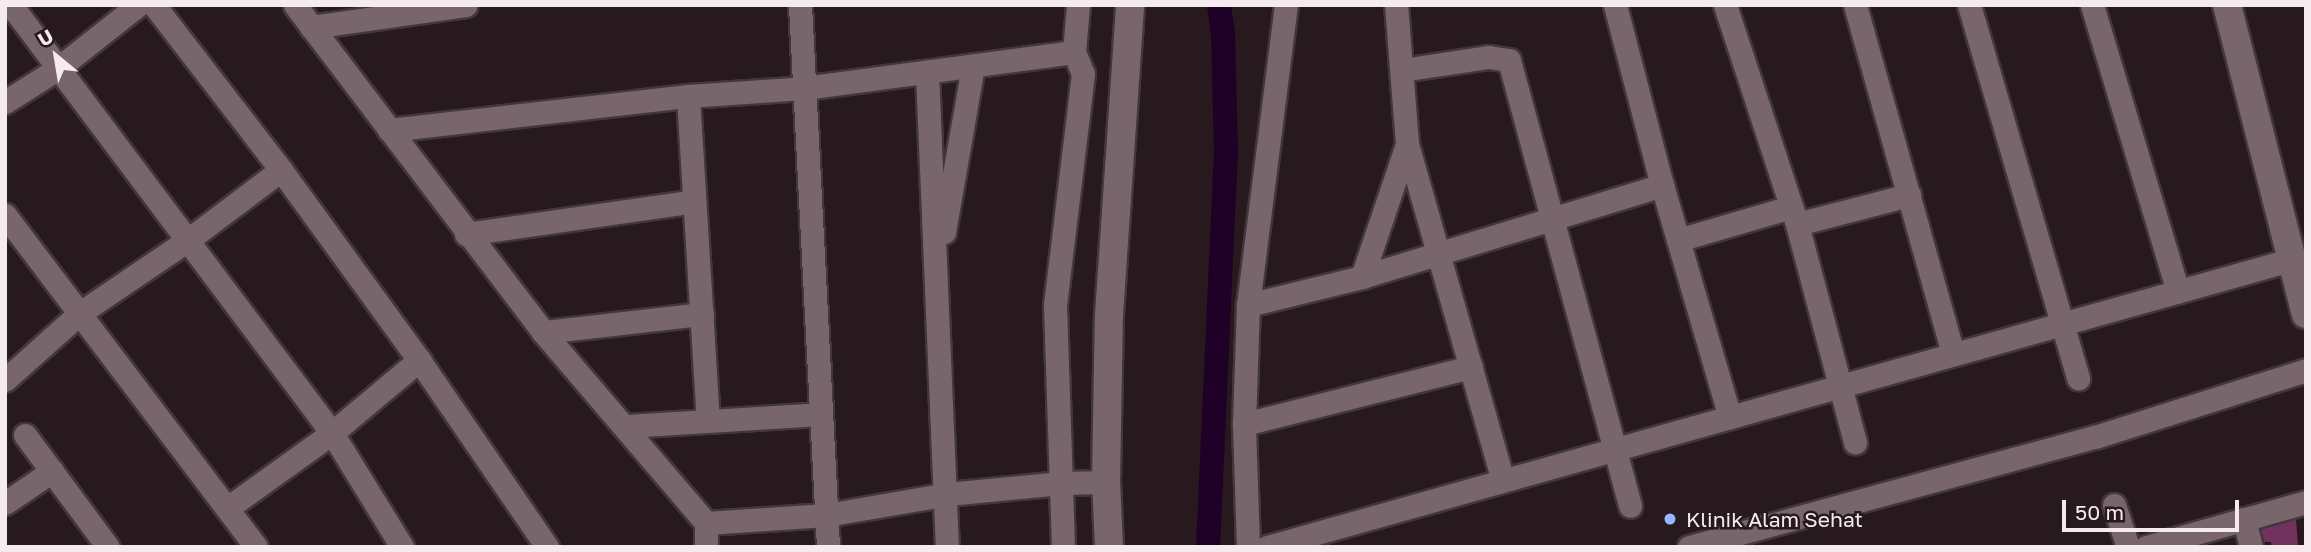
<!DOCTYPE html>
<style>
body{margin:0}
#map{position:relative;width:2311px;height:552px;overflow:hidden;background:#28191e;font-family:"Golos Text",sans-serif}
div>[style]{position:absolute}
.canal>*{height:24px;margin:-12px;padding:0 12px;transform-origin:12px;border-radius:12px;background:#1f0026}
.building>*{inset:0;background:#723260}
.roads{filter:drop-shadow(2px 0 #42373a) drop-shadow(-2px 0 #42373a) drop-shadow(0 2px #42373a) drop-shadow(0 -2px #42373a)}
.minor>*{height:23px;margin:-11.5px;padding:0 11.5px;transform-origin:11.5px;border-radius:11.5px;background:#79666c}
.tertiary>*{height:28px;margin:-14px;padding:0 14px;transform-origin:14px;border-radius:14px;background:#79666c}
.dots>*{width:19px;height:19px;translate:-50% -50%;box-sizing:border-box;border:4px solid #28191e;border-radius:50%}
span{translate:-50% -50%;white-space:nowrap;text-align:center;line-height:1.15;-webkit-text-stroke:5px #28191e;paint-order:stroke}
.poi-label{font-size:21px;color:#f5eaed}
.left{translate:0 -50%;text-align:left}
.frame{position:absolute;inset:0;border:7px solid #f5eaed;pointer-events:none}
.north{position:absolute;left:21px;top:21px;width:70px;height:70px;-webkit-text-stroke:5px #28191e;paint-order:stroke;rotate:330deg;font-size:19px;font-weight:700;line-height:28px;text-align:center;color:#f5eaed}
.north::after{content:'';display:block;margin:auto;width:24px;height:32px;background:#f5eaed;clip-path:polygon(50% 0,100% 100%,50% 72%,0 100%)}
.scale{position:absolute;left:2062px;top:500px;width:177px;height:32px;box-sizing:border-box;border:4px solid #f5eaed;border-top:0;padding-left:9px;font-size:21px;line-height:24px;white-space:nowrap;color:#f5eaed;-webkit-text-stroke:5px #28191e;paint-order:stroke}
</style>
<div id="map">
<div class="canal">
<i style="left:1208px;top:547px;width:392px;rotate:-87.4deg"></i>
<i style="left:1226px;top:155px;width:121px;rotate:-91.4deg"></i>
<i style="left:1223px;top:34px;width:29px;rotate:-98deg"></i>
</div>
<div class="building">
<i style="clip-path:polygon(2296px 519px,2298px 547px,2272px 547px,2271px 542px,2264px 542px,2261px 529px)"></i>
</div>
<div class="roads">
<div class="minor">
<i style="left:11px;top:5px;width:535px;rotate:53.13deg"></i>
<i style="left:332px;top:433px;width:134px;rotate:58.4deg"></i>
<i style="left:154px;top:5px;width:208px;rotate:52.4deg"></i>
<i style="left:281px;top:170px;width:235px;rotate:54deg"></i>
<i style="left:419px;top:360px;width:227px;rotate:55.6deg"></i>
<i style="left:295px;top:5px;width:410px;rotate:52.8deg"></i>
<i style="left:543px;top:332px;width:251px;rotate:49.5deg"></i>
<i style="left:706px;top:523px;width:24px;rotate:90deg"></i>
<i style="left:800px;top:5px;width:543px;rotate:87.04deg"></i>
<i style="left:1615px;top:5px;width:186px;rotate:75.4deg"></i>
<i style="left:1662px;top:185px;width:242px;rotate:73.7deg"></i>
<i style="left:1725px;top:5px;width:231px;rotate:71.8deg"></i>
<i style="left:1797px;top:224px;width:226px;rotate:75.1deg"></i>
<i style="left:1855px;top:5px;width:362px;rotate:74.3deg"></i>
<i style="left:1969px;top:5px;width:389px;rotate:73.7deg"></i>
<i style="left:2092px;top:5px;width:299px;rotate:73.3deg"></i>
<i style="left:311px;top:27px;width:156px;rotate:-8.1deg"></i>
<i style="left:1402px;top:70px;width:88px;rotate:-8.5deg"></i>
<i style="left:1489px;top:57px;width:20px;rotate:9deg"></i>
<i style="left:1509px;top:60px;width:462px;rotate:74.8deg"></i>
<i style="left:927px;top:72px;width:475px;rotate:87.6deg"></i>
<i style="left:688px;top:96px;width:324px;rotate:86.5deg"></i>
<i style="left:5px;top:102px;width:62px;rotate:-32.4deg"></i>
<i style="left:57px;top:69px;width:103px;rotate:-38.3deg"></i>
<i style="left:389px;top:130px;width:301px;rotate:-6.5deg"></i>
<i style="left:688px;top:96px;width:116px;rotate:-3.9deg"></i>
<i style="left:804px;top:88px;width:272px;rotate:-7.6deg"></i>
<i style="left:1407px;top:144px;width:349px;rotate:74.1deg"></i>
<i style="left:5px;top:215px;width:416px;rotate:52.9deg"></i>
<i style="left:1797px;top:224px;width:116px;rotate:-14.5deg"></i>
<i style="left:944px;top:232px;width:169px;rotate:-80.1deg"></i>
<i style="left:466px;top:234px;width:230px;rotate:-8.2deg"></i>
<i style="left:1678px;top:240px;width:118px;rotate:-16.3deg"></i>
<i style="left:1362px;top:277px;width:140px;rotate:-71.3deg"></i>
<i style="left:1407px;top:144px;width:139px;rotate:-94.5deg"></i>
<i style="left:1248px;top:305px;width:117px;rotate:-13.8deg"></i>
<i style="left:1362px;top:277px;width:314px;rotate:-17deg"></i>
<i style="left:543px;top:332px;width:160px;rotate:-6.5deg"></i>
<i style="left:5px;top:380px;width:101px;rotate:-41.8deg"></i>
<i style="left:80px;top:313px;width:130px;rotate:-34.1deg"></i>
<i style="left:188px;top:240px;width:116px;rotate:-37deg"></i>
<i style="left:1244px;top:424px;width:234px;rotate:-14.1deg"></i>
<i style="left:626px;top:426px;width:195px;rotate:-3.5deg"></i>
<i style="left:25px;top:435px;width:139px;rotate:53.5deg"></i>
<i style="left:5px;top:503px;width:57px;rotate:-34.2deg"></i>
<i style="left:2114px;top:505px;width:44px;rotate:71.6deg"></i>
<i style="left:229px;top:507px;width:127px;rotate:-35.7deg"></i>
<i style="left:332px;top:433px;width:114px;rotate:-40deg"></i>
<i style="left:2244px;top:519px;width:29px;rotate:76deg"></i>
<i style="left:706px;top:523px;width:120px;rotate:-3.8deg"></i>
<i style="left:826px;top:515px;width:123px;rotate:-9.8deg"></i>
<i style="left:947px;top:494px;width:115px;rotate:-5.5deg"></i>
<i style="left:1061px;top:483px;width:45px;rotate:-1.3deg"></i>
<i style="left:1063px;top:547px;width:242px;rotate:-91.9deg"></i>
<i style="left:1055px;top:305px;width:233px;rotate:-83.1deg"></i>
<i style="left:1083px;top:74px;width:24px;rotate:-112deg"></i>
<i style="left:1074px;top:52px;width:47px;rotate:-85.1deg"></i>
<i style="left:1248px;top:547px;width:123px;rotate:-91.9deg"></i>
<i style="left:1244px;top:424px;width:119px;rotate:-88.1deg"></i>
<i style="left:1248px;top:305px;width:302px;rotate:-82.8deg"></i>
<i style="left:1267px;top:547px;width:1062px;rotate:-15.67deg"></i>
<i style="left:1689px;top:547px;width:421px;rotate:-15.2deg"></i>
<i style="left:2095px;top:437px;width:221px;rotate:-17.6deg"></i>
<i style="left:2146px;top:547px;width:166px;rotate:-15.7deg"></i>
</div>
<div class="tertiary">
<i style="left:2227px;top:5px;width:319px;rotate:75.7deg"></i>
<i style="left:1109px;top:547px;width:65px;rotate:-92.6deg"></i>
<i style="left:1106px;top:482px;width:167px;rotate:-89deg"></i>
<i style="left:1109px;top:315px;width:311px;rotate:-86.1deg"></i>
</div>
</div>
<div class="dots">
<i style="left:1670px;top:519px;background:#94b7fd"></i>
</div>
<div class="poi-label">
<span class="left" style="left:1686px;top:519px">Klinik Alam Sehat</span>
</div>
<div class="frame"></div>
<div class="north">U</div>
<div class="scale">50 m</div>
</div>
